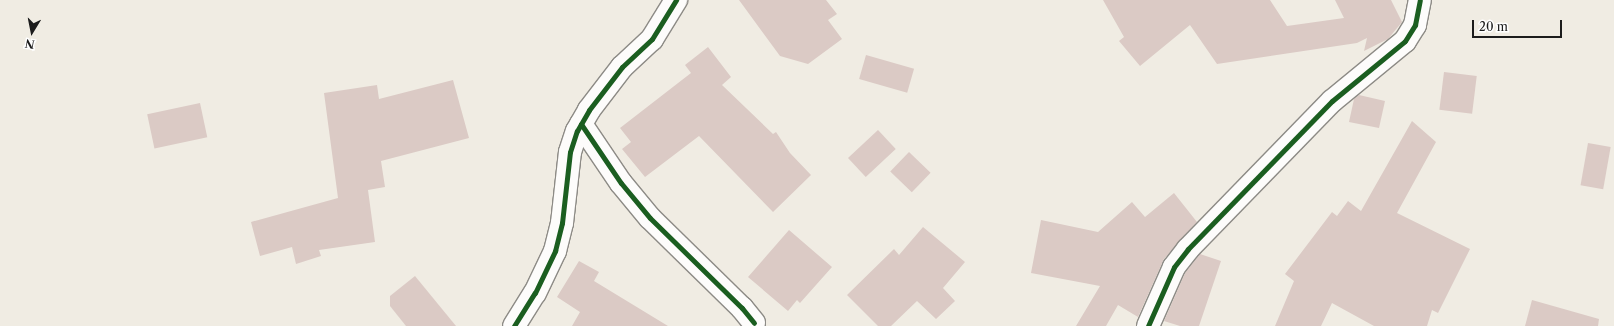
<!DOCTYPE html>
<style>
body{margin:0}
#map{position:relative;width:1614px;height:326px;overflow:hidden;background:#f0ece3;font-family:"Libre Caslon Text",serif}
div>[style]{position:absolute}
.building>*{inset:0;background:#dbcac5;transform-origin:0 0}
.roads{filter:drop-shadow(1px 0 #8d8b86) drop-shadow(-1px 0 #8d8b86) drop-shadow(0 1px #8d8b86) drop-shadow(0 -1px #8d8b86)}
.minor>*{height:22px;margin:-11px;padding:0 11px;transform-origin:11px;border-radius:11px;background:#fdfcfb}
.cycleway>*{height:5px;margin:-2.5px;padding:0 2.5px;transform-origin:2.5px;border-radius:2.5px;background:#1b5e20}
span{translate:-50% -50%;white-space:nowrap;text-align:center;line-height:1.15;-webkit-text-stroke:3.5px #fff;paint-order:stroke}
.north{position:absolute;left:12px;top:12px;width:40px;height:40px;-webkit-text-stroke:3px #fff;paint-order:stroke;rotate:190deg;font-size:11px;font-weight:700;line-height:16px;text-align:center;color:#1c1c1c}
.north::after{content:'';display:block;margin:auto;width:14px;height:18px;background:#1c1c1c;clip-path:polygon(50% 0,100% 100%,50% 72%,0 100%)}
.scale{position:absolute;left:1472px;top:20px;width:90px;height:18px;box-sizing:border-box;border:2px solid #1c1c1c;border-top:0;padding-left:5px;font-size:12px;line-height:14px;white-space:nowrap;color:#1c1c1c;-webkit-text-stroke:3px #fff;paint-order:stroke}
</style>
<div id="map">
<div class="building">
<i style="clip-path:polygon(739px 0,826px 0,837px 14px,828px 20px,842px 39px,808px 64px,780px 56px)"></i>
<i style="clip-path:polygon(1103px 0,1270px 0,1287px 26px,1344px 18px,1335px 0,1391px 0,1402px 22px,1388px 39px,1364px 51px,1367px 38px,1357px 43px,1217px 64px,1190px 25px,1140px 66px,1119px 41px,1124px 37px)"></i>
<i style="clip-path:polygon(708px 47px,731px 77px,722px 85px,773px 134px,776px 132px,790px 153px,811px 175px,773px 212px,699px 136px,645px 177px,622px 149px,631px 142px,620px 128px,691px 73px,685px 65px)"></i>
<i style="left:866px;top:55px;width:50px;height:25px;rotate:16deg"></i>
<i style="left:1444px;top:72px;width:33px;height:38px;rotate:7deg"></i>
<i style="clip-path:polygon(453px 80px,469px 138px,381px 161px,385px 187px,368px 190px,375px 242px,319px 250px,321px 256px,296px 264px,292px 247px,260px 256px,251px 222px,338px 198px,324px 93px,377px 85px,379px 99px)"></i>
<i style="clip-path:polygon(1359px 95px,1385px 101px,1379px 128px,1349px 122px,1354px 99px)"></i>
<i style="left:200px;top:103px;width:35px;height:54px;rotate:78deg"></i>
<i style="clip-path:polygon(1412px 121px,1436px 142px,1397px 213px,1470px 249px,1438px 313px,1432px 310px,1427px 326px,1374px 326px,1332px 303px,1321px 326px,1275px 326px,1294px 281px,1285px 274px,1332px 212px,1337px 216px,1348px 201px,1361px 211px)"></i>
<i style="left:878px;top:130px;width:26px;height:41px;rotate:47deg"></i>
<i style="left:1588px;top:143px;width:23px;height:43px;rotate:10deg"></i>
<i style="left:909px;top:152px;width:30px;height:27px;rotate:44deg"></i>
<i style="clip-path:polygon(1174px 193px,1197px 222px,1164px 259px,1138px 317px,1118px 305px,1106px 326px,1076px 326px,1100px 286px,1031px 273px,1041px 220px,1098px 232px,1132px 202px,1145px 217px)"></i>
<i style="clip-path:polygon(923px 227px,965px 262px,943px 288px,955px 301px,936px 319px,917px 301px,891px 326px,878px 326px,847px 295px,894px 249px,899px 255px)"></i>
<i style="clip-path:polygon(789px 230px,832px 267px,800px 303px,797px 300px,788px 311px,748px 277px)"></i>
<i style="clip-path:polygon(1200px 254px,1221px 261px,1199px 326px,1180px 326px,1164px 321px,1185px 273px)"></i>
<i style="clip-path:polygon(579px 261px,599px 272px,594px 281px,668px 326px,572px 326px,580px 312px,557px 297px)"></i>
<i style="clip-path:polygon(415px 276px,456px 326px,406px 326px,390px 306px,390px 296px)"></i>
<i style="clip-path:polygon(1532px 300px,1599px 319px,1598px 326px,1525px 326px)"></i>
</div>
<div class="roads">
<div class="minor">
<i style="left:581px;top:124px;width:71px;rotate:55.9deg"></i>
<i style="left:621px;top:183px;width:45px;rotate:50.4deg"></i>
<i style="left:650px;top:218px;width:129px;rotate:44.4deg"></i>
<i style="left:742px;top:308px;width:19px;rotate:51deg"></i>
<i style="left:514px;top:326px;width:39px;rotate:-58deg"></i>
<i style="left:535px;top:293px;width:47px;rotate:-64.5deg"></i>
<i style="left:555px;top:251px;width:29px;rotate:-76deg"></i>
<i style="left:562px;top:223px;width:71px;rotate:-83.6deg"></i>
<i style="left:570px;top:152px;width:22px;rotate:-72deg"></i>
<i style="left:577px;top:131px;width:24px;rotate:-60deg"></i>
<i style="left:589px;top:110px;width:54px;rotate:-52.5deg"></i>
<i style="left:622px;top:67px;width:41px;rotate:-43deg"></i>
<i style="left:652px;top:39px;width:46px;rotate:-58.4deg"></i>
<i style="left:1148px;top:326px;width:64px;rotate:-66.2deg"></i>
<i style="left:1174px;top:267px;width:23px;rotate:-52deg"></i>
<i style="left:1188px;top:249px;width:206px;rotate:-45.8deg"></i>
<i style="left:1332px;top:101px;width:94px;rotate:-39.4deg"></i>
<i style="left:1405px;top:41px;width:19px;rotate:-58deg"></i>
<i style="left:1415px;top:25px;width:25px;rotate:-79deg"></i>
</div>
</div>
<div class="cycleway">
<i style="left:581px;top:124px;width:71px;rotate:55.9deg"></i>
<i style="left:621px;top:183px;width:45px;rotate:50.4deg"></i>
<i style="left:650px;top:218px;width:129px;rotate:44.4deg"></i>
<i style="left:742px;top:308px;width:19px;rotate:51deg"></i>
<i style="left:514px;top:326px;width:39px;rotate:-58deg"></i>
<i style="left:535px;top:293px;width:47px;rotate:-64.5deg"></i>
<i style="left:555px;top:251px;width:29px;rotate:-76deg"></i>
<i style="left:562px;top:223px;width:71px;rotate:-83.6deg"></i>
<i style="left:570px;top:152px;width:22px;rotate:-72deg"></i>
<i style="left:577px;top:131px;width:24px;rotate:-60deg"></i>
<i style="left:589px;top:110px;width:54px;rotate:-52.5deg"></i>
<i style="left:622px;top:67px;width:41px;rotate:-43deg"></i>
<i style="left:652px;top:39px;width:46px;rotate:-58.4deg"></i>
<i style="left:1148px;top:326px;width:64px;rotate:-66.2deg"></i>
<i style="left:1174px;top:267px;width:23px;rotate:-52deg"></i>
<i style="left:1188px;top:249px;width:206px;rotate:-45.8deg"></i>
<i style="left:1332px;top:101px;width:94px;rotate:-39.4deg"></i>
<i style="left:1405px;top:41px;width:19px;rotate:-58deg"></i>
<i style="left:1415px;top:25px;width:25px;rotate:-79deg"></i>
</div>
<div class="north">N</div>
<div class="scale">20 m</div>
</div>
